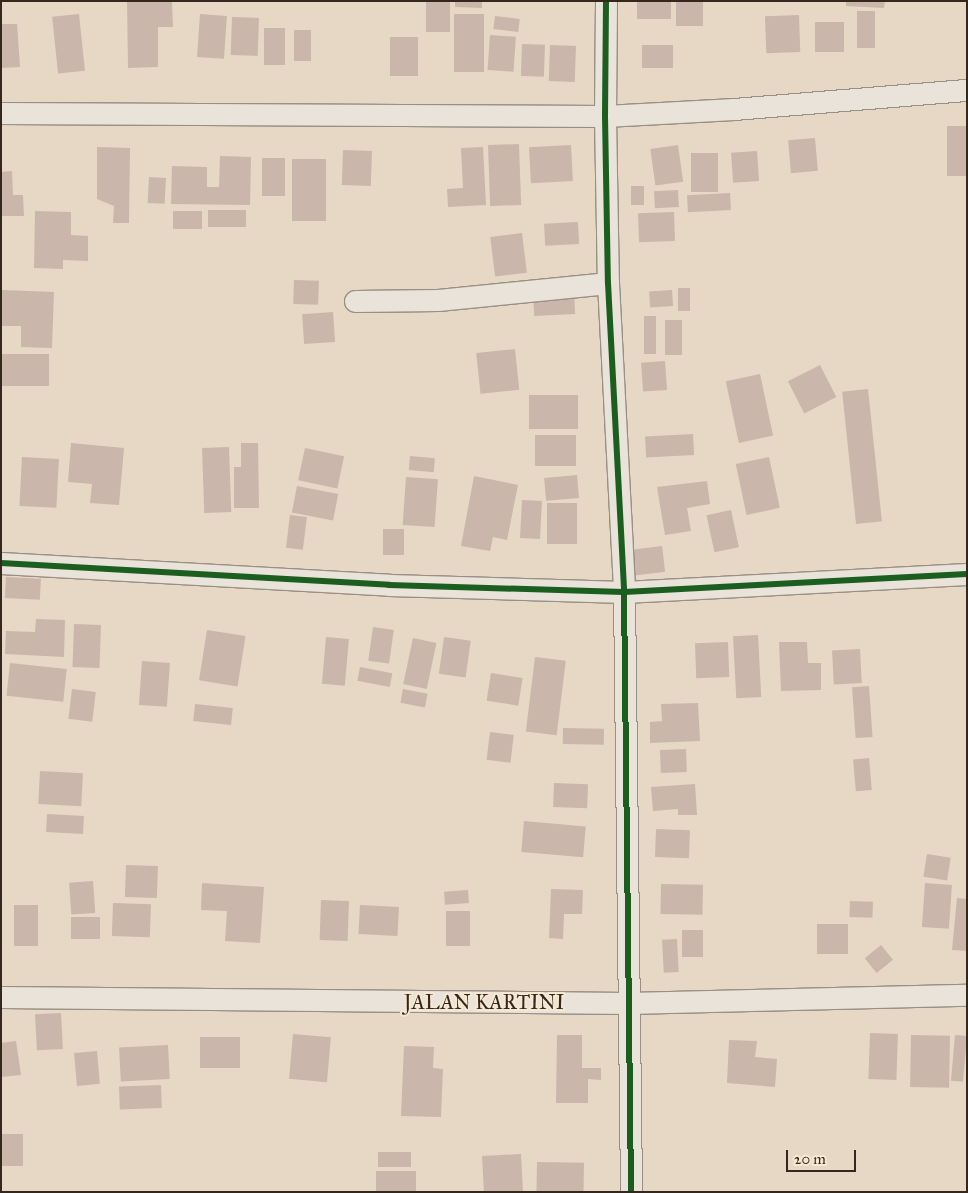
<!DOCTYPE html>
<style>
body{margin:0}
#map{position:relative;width:968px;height:1193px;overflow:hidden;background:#e6d8c5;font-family:"IM FELL Great Primer",serif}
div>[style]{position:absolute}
.building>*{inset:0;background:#cbb6ab;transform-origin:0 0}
.roads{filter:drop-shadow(1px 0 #998f84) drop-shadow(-1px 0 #998f84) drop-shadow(0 1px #998f84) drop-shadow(0 -1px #998f84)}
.minor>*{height:21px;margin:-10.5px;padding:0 10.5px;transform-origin:10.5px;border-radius:10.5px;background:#eae3d9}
.cycleway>*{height:6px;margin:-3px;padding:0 3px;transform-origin:3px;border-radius:3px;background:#1b5e20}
span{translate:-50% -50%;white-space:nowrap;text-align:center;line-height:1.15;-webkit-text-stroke:4px #f7e8d1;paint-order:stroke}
.street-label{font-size:20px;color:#34281e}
.frame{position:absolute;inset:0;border:2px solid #34281e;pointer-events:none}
.scale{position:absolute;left:786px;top:1150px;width:70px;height:22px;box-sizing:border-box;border:2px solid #34281e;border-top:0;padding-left:6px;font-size:15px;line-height:18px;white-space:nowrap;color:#34281e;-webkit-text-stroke:4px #f7e8d1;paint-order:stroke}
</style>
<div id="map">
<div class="building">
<i style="clip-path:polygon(127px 1px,172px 1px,173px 27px,158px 27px,158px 67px,128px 68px)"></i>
<i style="left:426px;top:1px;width:24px;height:31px"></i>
<i style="clip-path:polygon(455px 1px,482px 1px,482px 8px,455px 7px)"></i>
<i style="left:637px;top:1px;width:34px;height:18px"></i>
<i style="left:676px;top:1px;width:27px;height:25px"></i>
<i style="clip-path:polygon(846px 1px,885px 1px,884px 8px,846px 6px)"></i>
<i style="left:875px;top:11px;width:37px;height:18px;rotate:90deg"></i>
<i style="left:79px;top:14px;width:57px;height:27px;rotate:84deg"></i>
<i style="left:200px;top:14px;width:27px;height:43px;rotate:4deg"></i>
<i style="left:454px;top:14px;width:30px;height:58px"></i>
<i style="left:799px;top:15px;width:37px;height:34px;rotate:88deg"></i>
<i style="left:495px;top:16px;width:25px;height:13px;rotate:7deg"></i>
<i style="left:232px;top:17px;width:27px;height:38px;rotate:2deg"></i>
<i style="left:815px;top:22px;width:29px;height:30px"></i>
<i style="clip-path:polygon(1px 24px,17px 24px,20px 67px,1px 68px)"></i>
<i style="left:264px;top:28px;width:21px;height:37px"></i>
<i style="left:294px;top:30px;width:17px;height:31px"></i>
<i style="left:490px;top:35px;width:26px;height:35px;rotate:4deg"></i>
<i style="left:390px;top:37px;width:28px;height:39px"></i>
<i style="left:522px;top:44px;width:23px;height:32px;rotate:2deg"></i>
<i style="left:550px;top:45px;width:26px;height:36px;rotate:2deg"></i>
<i style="left:642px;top:45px;width:31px;height:23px"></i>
<i style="left:947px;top:126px;width:20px;height:50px"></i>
<i style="left:815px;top:138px;width:33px;height:27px;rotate:85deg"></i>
<i style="left:519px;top:144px;width:61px;height:31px;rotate:88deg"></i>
<i style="left:571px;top:145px;width:36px;height:42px;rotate:87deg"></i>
<i style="left:678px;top:145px;width:37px;height:28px;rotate:82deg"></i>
<i style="clip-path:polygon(97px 147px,130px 148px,129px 223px,113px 223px,114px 206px,97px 199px)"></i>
<i style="clip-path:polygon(483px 147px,486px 205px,448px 207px,447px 189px,463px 188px,461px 148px)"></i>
<i style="left:343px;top:150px;width:29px;height:35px;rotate:2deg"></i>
<i style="left:757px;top:151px;width:30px;height:26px;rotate:86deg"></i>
<i style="left:691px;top:153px;width:27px;height:39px"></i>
<i style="clip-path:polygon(220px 156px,251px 157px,250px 205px,171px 204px,172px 166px,207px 167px,207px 187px,219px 187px)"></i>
<i style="left:262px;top:158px;width:23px;height:38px"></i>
<i style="left:292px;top:159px;width:34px;height:62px"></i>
<i style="clip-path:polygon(12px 171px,13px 195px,23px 195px,24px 216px,1px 216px,1px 172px)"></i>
<i style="left:149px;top:177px;width:17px;height:26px;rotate:3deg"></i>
<i style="left:631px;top:186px;width:13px;height:19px"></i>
<i style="left:678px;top:190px;width:17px;height:24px;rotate:87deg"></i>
<i style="left:730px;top:193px;width:17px;height:43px;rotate:87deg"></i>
<i style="left:208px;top:210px;width:38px;height:17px"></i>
<i style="clip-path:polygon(35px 211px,71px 212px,71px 235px,88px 236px,88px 261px,63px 260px,63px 269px,34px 268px)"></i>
<i style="left:173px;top:211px;width:29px;height:18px"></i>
<i style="left:674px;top:212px;width:29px;height:36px;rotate:88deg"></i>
<i style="left:578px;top:222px;width:22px;height:34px;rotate:87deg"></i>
<i style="left:522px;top:233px;width:40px;height:32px;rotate:83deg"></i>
<i style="left:294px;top:280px;width:25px;height:24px;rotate:2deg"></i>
<i style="left:678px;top:288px;width:12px;height:23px"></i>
<i style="clip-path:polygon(1px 290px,54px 292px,52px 348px,21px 347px,21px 326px,1px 326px)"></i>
<i style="left:672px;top:290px;width:16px;height:23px;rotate:86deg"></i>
<i style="left:574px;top:292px;width:22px;height:41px;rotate:87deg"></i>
<i style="left:333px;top:312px;width:30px;height:31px;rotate:86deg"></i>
<i style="left:644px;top:316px;width:12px;height:38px"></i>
<i style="left:665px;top:320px;width:17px;height:35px"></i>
<i style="left:515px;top:349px;width:41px;height:39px;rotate:84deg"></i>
<i style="left:1px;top:354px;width:48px;height:32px"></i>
<i style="left:665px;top:361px;width:29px;height:24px;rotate:86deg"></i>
<i style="left:820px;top:365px;width:36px;height:36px;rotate:63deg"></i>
<i style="left:760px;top:374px;width:63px;height:35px;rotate:78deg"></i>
<i style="left:868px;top:389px;width:133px;height:26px;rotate:84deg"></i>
<i style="left:529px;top:395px;width:49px;height:34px"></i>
<i style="left:693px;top:434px;width:21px;height:48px;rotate:87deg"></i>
<i style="left:535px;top:435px;width:41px;height:31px"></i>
<i style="clip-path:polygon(71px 443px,124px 448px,119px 505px,90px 503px,92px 484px,68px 482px)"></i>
<i style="clip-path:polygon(241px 443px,258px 443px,259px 508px,234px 508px,234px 467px,241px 467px)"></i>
<i style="left:229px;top:447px;width:65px;height:27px;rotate:88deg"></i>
<i style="left:305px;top:448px;width:40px;height:33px;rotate:12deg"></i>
<i style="left:410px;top:456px;width:25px;height:14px;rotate:5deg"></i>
<i style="left:22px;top:457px;width:37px;height:49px;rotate:3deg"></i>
<i style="left:769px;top:457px;width:52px;height:34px;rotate:78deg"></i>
<i style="left:577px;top:475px;width:23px;height:33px;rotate:85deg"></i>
<i style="clip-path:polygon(474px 476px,518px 485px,507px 540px,493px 537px,490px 551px,461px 546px)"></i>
<i style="left:406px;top:477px;width:32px;height:48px;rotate:4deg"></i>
<i style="clip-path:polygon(707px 481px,710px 504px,687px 508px,691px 531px,665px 535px,657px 487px)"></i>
<i style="left:297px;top:486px;width:42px;height:27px;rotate:11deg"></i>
<i style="left:522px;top:500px;width:20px;height:38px;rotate:3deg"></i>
<i style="left:547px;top:503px;width:30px;height:41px"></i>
<i style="left:731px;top:510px;width:38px;height:25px;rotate:78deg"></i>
<i style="left:290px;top:515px;width:17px;height:33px;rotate:7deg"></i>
<i style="left:383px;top:529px;width:21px;height:26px"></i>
<i style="left:662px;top:546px;width:26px;height:31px;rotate:83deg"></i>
<i style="left:6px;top:577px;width:35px;height:21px;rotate:3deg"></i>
<i style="clip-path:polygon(36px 619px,65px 620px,64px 657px,5px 654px,6px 631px,35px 632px)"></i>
<i style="left:74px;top:624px;width:27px;height:43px;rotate:2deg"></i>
<i style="left:373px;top:627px;width:21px;height:34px;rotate:8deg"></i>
<i style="left:207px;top:630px;width:39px;height:51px;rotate:9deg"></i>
<i style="left:758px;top:635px;width:62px;height:25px;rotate:87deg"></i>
<i style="left:326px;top:637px;width:23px;height:47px;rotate:5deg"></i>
<i style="left:444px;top:637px;width:27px;height:37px;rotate:8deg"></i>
<i style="left:413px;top:638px;width:24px;height:47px;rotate:12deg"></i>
<i style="left:728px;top:642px;width:35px;height:33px;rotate:88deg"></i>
<i style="clip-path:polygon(779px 642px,807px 642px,808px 663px,821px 663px,821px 690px,781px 691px)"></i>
<i style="left:860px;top:649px;width:34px;height:28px;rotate:87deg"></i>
<i style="left:535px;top:657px;width:31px;height:75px;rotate:7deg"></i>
<i style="left:142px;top:661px;width:28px;height:44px;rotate:4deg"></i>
<i style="left:10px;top:663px;width:57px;height:33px;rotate:6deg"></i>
<i style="left:360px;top:667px;width:33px;height:14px;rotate:11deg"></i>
<i style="left:491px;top:673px;width:32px;height:28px;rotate:9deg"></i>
<i style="left:869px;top:686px;width:51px;height:17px;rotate:86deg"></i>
<i style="left:72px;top:689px;width:24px;height:30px;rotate:7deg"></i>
<i style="left:403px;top:689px;width:25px;height:14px;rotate:11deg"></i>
<i style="clip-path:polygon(698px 703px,700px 741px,650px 743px,650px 722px,662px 721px,661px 704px)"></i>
<i style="left:195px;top:704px;width:38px;height:17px;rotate:6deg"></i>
<i style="left:563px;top:728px;width:41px;height:16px;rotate:1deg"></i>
<i style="left:490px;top:732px;width:24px;height:28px;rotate:7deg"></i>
<i style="left:686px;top:749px;width:23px;height:26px;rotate:88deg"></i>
<i style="left:869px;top:758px;width:32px;height:16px;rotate:85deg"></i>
<i style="left:40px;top:771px;width:43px;height:33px;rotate:3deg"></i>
<i style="left:554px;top:783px;width:34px;height:24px;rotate:2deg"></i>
<i style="clip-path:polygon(695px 784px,697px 815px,678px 815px,678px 809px,653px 811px,651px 787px)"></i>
<i style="left:47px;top:814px;width:37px;height:18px;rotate:3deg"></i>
<i style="left:524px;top:821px;width:62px;height:31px;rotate:5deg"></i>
<i style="left:656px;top:829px;width:34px;height:28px;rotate:2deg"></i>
<i style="left:927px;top:854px;width:24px;height:23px;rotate:9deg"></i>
<i style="left:126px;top:865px;width:32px;height:32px;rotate:2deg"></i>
<i style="left:93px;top:881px;width:32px;height:24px;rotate:86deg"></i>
<i style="clip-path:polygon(202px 883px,264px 887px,260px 943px,225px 941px,227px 911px,201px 910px)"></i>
<i style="left:925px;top:883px;width:27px;height:44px;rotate:4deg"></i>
<i style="left:661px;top:884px;width:42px;height:30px;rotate:1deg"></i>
<i style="clip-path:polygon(551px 889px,583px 890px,582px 914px,564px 914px,563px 939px,549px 938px)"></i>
<i style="left:468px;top:890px;width:13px;height:24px;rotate:86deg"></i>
<i style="clip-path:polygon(957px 898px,967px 899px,967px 951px,952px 950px)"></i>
<i style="left:321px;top:900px;width:28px;height:40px;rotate:2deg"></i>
<i style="left:850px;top:901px;width:23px;height:16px;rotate:2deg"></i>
<i style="left:113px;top:903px;width:38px;height:33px;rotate:2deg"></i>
<i style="left:14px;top:905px;width:24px;height:41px"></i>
<i style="left:360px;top:905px;width:39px;height:29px;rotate:3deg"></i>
<i style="left:446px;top:911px;width:24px;height:35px"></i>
<i style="left:100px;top:917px;width:22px;height:29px;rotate:90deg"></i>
<i style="left:817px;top:924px;width:31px;height:30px"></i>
<i style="left:682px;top:930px;width:21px;height:27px"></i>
<i style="left:677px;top:939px;width:33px;height:15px;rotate:87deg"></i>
<i style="left:881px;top:945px;width:19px;height:21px;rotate:51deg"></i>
<i style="left:61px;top:1013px;width:36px;height:26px;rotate:87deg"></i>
<i style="left:870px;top:1033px;width:28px;height:46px;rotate:2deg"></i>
<i style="left:293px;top:1034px;width:38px;height:45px;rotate:5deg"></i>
<i style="clip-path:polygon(557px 1035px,582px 1035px,582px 1068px,601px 1068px,601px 1080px,588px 1079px,588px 1103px,556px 1103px)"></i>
<i style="left:911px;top:1035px;width:39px;height:52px;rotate:1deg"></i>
<i style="left:955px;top:1035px;width:12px;height:46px;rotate:5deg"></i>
<i style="left:200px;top:1037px;width:40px;height:31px"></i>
<i style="clip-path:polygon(729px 1040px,757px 1041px,755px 1057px,777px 1059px,775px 1087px,727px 1083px)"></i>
<i style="clip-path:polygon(16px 1041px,21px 1075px,1px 1077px,1px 1043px)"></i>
<i style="left:168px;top:1045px;width:34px;height:49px;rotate:87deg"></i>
<i style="clip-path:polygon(404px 1046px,434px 1047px,433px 1068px,443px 1069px,441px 1117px,401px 1116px)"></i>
<i style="left:97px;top:1051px;width:33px;height:23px;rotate:85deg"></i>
<i style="left:161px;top:1085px;width:23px;height:42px;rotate:88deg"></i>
<i style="left:2px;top:1134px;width:21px;height:32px"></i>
<i style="left:378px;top:1152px;width:33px;height:15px"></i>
<i style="left:521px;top:1154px;width:38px;height:39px;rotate:87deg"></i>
<i style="left:537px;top:1162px;width:47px;height:30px;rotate:1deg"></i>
<i style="left:376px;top:1171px;width:40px;height:21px"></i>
</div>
<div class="roads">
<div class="minor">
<i style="left:606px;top:1px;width:115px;rotate:90.5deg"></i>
<i style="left:605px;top:116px;width:167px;rotate:89deg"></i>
<i style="left:608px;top:283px;width:309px;rotate:87deg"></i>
<i style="left:624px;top:592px;width:600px;rotate:89.33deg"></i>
<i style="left:1px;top:113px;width:604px;rotate:0.28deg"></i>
<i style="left:605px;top:116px;width:129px;rotate:-3.1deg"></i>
<i style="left:734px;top:109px;width:234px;rotate:-4.7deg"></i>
<i style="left:355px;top:301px;width:83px;rotate:-0.7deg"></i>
<i style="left:438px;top:300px;width:171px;rotate:-5.7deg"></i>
<i style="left:1px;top:563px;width:389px;rotate:3.2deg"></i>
<i style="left:389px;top:585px;width:235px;rotate:1.7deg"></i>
<i style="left:624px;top:592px;width:343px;rotate:-3deg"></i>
<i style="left:1px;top:997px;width:627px;rotate:0.55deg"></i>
<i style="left:628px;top:1003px;width:339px;rotate:-1.4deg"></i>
</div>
</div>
<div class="cycleway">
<i style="left:606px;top:1px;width:115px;rotate:90.5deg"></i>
<i style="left:605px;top:116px;width:167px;rotate:89deg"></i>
<i style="left:608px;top:283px;width:309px;rotate:87deg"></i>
<i style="left:624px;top:592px;width:600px;rotate:89.33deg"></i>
<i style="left:1px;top:563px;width:389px;rotate:3.2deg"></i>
<i style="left:389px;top:585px;width:235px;rotate:1.7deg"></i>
<i style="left:624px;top:592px;width:343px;rotate:-3deg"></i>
</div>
<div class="street-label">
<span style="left:484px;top:1002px">JALAN KARTINI</span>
</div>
<div class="frame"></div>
<div class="scale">20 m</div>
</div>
